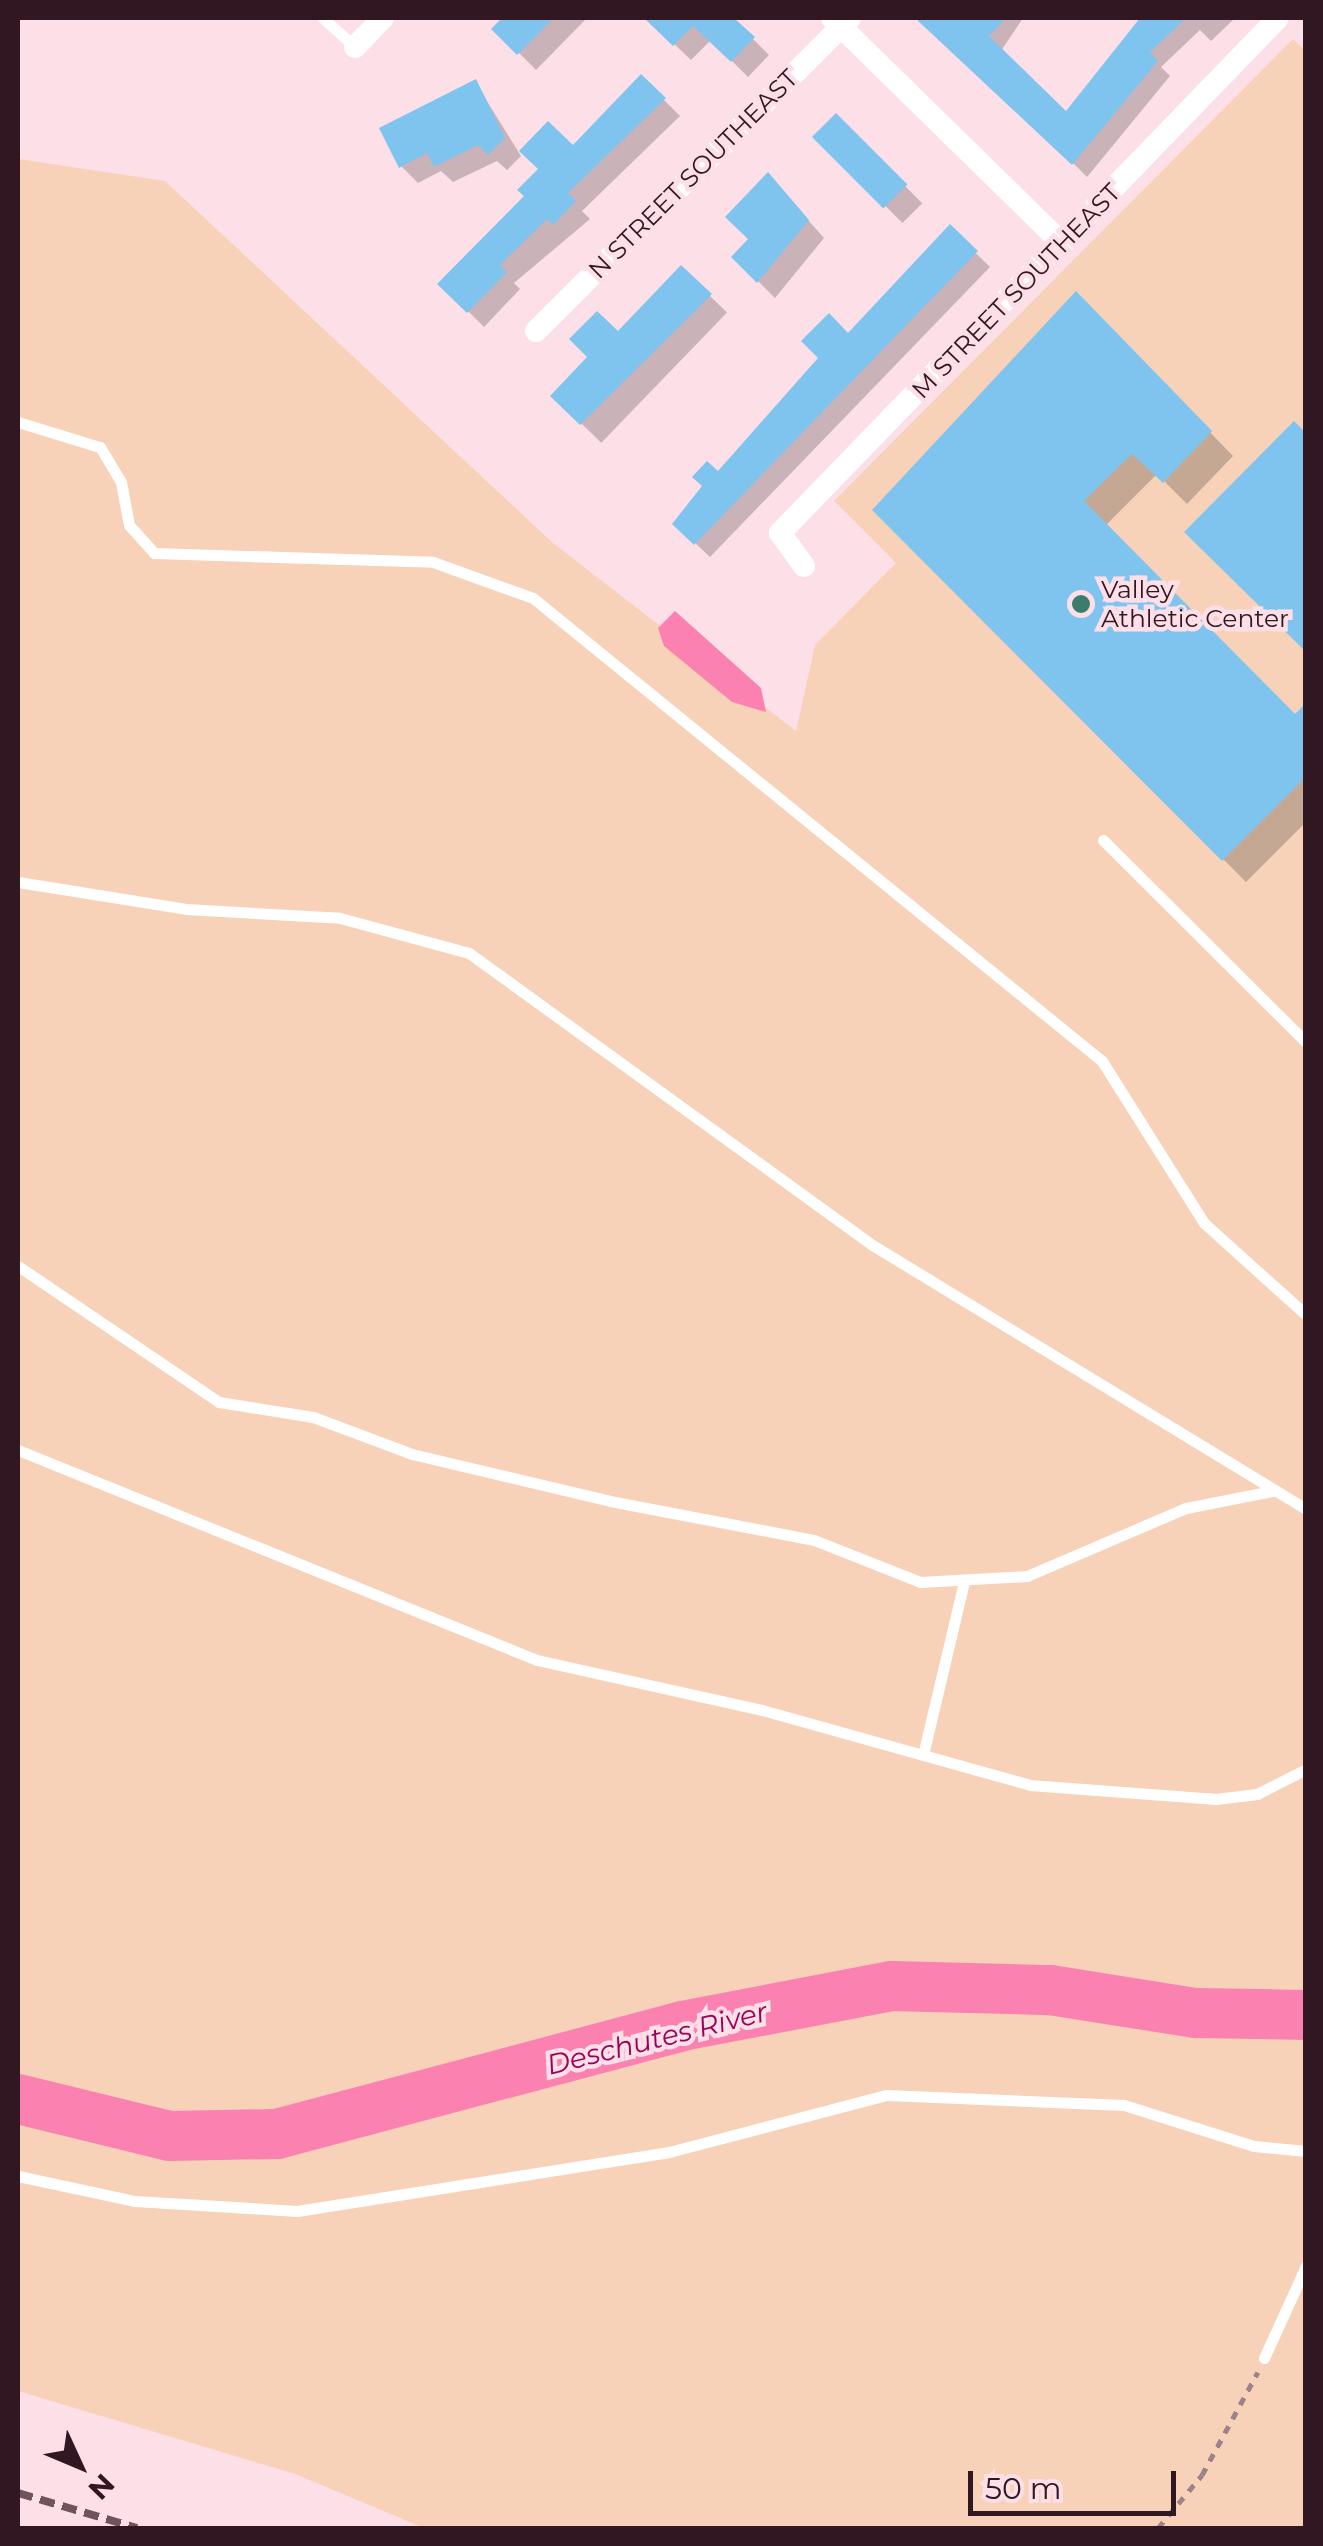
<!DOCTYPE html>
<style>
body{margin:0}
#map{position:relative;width:1323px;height:2546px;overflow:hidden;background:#fddfe8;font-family:Montserrat,sans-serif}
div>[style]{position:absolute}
.green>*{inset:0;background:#f7d2b8}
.water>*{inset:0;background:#fb82b0}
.shadow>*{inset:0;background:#0003;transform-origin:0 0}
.river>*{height:50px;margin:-25px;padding:0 25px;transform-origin:25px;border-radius:25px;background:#fb82b0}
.building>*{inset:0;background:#7fc3ef;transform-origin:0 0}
.path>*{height:5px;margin-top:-2.5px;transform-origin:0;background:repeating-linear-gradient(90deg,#9e828b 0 8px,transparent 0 16px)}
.lane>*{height:11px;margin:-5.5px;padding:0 5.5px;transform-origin:5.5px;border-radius:5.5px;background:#fff}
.street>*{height:22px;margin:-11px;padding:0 11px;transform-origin:11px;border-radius:11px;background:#fff}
.rail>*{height:8px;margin-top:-4px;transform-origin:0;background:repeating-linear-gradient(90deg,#6f545d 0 15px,transparent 0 23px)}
.dots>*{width:28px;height:28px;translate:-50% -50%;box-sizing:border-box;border:5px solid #fddfe8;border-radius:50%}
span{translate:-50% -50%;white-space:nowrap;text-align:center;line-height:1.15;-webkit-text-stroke:9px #fddfe8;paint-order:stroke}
.street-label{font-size:25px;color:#311721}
.poi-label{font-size:25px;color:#311721}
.left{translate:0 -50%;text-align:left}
.water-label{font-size:28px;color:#9d0057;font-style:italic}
.frame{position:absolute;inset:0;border:20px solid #311721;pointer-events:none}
.north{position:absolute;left:30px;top:2416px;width:100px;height:100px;-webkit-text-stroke:8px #fddfe8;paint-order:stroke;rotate:134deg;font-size:28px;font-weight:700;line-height:40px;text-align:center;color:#311721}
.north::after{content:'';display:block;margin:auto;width:35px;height:45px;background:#311721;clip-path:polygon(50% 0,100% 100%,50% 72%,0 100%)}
.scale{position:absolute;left:968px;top:2471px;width:208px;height:45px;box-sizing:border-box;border:5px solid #311721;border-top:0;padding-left:12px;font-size:30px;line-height:35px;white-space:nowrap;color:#311721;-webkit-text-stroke:8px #fddfe8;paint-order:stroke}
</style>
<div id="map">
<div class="green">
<i style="clip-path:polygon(1293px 39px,1306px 51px,1305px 2528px,424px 2528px,295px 2474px,18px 2391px,18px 159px,165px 181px,553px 543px,796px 731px,815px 645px,896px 563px,834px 501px)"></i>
</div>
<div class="water">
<i style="clip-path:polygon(675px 611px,761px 688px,766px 712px,732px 702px,664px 646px,658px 628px)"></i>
</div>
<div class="shadow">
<i style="clip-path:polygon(506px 18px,584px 18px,586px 19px,536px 70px,495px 29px)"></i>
<i style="clip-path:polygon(647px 18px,732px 18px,769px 55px,748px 77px,711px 40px,691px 60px)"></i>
<i style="clip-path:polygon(928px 18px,1023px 18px,1001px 51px,1066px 115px,1145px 18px,1235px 18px,1211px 41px,1200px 30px,1161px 67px,1170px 76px,1087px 177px)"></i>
<i style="clip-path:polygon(641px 77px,680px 116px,582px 211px,590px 219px,514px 283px,520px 289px,484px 327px,441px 284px)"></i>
<i style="clip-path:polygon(475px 82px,521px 156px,507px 170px,497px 161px,453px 182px,441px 171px,418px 183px,401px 166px)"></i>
<i style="left:836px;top:117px;width:122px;height:28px;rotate:45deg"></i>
<i style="clip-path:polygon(768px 175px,824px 238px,775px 298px,734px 257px,751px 239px)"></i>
<i style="clip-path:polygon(950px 228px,990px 267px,710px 557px,675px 524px)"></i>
<i style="left:681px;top:268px;width:64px;height:181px;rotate:44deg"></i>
<i style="clip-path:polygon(1076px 294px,1233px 456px,1187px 504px,1157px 474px,1105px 526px,1295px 717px,1306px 704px,1306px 822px,1246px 882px,876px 510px)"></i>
</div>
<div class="river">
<i style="left:18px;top:2099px;width:156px;rotate:13.7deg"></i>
<i style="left:170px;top:2136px;width:107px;rotate:-1.1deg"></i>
<i style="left:277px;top:2134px;width:419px;rotate:-14.9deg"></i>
<i style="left:682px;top:2026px;width:214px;rotate:-10.8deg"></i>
<i style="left:892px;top:1986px;width:158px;rotate:1.5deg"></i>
<i style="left:1050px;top:1990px;width:148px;rotate:9deg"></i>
<i style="left:1196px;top:2013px;width:110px;rotate:1deg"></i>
</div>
<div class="building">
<i style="clip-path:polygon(502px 18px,554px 18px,517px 55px,491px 29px)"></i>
<i style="clip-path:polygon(644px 18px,734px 18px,755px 37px,731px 62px,693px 26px,673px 46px)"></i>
<i style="clip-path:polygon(915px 18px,1006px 18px,989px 36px,1066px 111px,1140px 18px,1186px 18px,1150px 52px,1158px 61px,1072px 165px)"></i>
<i style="clip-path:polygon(641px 74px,666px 98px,568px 193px,576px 201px,553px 225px,547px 219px,500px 265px,507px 272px,467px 313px,437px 284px,524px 196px,517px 190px,538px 169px,519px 151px,548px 121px,573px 145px)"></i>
<i style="clip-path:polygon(476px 79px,505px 138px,488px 155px,478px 145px,434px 167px,427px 153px,399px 168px,379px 128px)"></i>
<i style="left:836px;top:113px;width:101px;height:34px;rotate:45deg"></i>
<i style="clip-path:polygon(768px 172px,809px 220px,757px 283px,731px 257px,748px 239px,725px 217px)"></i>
<i style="clip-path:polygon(950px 224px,978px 251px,694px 545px,672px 524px,702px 486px,692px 477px,707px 461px,718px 471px,818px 358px,801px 341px,829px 313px,848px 333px)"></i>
<i style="clip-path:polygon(681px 265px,712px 294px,580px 425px,550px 396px,587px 357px,569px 339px,597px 311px,618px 331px)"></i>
<i style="clip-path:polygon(1076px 291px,1212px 431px,1163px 483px,1132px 454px,1084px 501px,1295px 714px,1306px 703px,1306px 777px,1222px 861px,872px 510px)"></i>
<i style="clip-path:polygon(1294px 421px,1306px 433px,1306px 652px,1184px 532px)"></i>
</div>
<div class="path">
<i style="left:1158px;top:2528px;width:69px;rotate:-50.3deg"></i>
<i style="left:1202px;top:2475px;width:117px;rotate:-61.5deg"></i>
</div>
<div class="lane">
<i style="left:323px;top:18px;width:43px;rotate:42.2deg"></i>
<i style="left:18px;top:422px;width:86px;rotate:17deg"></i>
<i style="left:100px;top:447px;width:41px;rotate:59deg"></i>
<i style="left:121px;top:482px;width:44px;rotate:79.5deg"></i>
<i style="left:129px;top:525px;width:38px;rotate:48deg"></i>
<i style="left:154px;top:553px;width:279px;rotate:1.8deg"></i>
<i style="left:433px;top:562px;width:106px;rotate:19.8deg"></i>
<i style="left:533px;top:598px;width:734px;rotate:39.14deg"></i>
<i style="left:1102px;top:1061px;width:191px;rotate:57.8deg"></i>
<i style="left:1204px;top:1223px;width:137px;rotate:42deg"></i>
<i style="left:1103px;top:840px;width:286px;rotate:44.9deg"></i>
<i style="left:18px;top:882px;width:170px;rotate:9.1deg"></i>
<i style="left:186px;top:909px;width:154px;rotate:3.3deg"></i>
<i style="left:340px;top:918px;width:134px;rotate:15.2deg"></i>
<i style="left:469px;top:953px;width:500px;rotate:35.9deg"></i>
<i style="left:874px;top:1246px;width:506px;rotate:31.33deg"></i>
<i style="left:18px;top:1266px;width:243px;rotate:34.1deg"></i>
<i style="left:219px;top:1402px;width:95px;rotate:9.1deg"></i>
<i style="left:313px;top:1417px;width:106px;rotate:20.5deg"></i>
<i style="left:412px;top:1454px;width:209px;rotate:13.3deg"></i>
<i style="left:615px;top:1502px;width:203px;rotate:10.8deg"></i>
<i style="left:814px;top:1540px;width:114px;rotate:21.6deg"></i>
<i style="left:920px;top:1582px;width:107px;rotate:-3.2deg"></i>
<i style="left:1027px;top:1576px;width:173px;rotate:-23.2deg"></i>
<i style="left:1186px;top:1508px;width:89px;rotate:-11.1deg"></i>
<i style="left:18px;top:1450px;width:560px;rotate:22.03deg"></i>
<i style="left:537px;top:1660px;width:230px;rotate:12.5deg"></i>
<i style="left:762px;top:1710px;width:278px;rotate:15.6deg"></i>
<i style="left:1030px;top:1785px;width:187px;rotate:4.3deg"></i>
<i style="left:1216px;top:1799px;width:41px;rotate:-7deg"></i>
<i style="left:1257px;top:1794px;width:55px;rotate:-27deg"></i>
<i style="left:923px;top:1755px;width:174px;rotate:-76.7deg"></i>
<i style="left:18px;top:2176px;width:120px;rotate:12.1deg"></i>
<i style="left:135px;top:2201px;width:162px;rotate:3.5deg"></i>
<i style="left:297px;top:2211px;width:377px;rotate:-9deg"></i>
<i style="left:669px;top:2152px;width:225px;rotate:-14.7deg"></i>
<i style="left:887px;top:2095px;width:237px;rotate:2.4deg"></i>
<i style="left:1124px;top:2105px;width:136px;rotate:17.5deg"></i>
<i style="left:1254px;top:2146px;width:52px;rotate:5.5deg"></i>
<i style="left:1264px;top:2358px;width:101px;rotate:-65.5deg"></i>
</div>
<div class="street">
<i style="left:832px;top:18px;width:323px;rotate:44.4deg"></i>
<i style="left:355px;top:47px;width:40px;rotate:-46deg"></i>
<i style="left:536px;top:331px;width:443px;rotate:-44.9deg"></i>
<i style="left:804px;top:566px;width:41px;rotate:-126deg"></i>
<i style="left:780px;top:533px;width:716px;rotate:-45.96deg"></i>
</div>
<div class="rail">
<i style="left:18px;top:2493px;width:124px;rotate:16.4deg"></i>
</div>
<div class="dots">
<i style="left:1081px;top:604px;background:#3a7d6e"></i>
</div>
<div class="street-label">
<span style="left:693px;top:174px;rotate:-45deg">N STREET SOUTHEAST</span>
<span style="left:1016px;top:291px;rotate:-46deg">M STREET SOUTHEAST</span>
</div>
<div class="poi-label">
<span class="left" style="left:1101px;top:604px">Valley<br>Athletic Center</span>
</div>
<div class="water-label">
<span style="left:657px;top:2038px;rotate:-14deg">Deschutes River</span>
</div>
<div class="frame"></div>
<div class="north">N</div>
<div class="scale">50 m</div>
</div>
